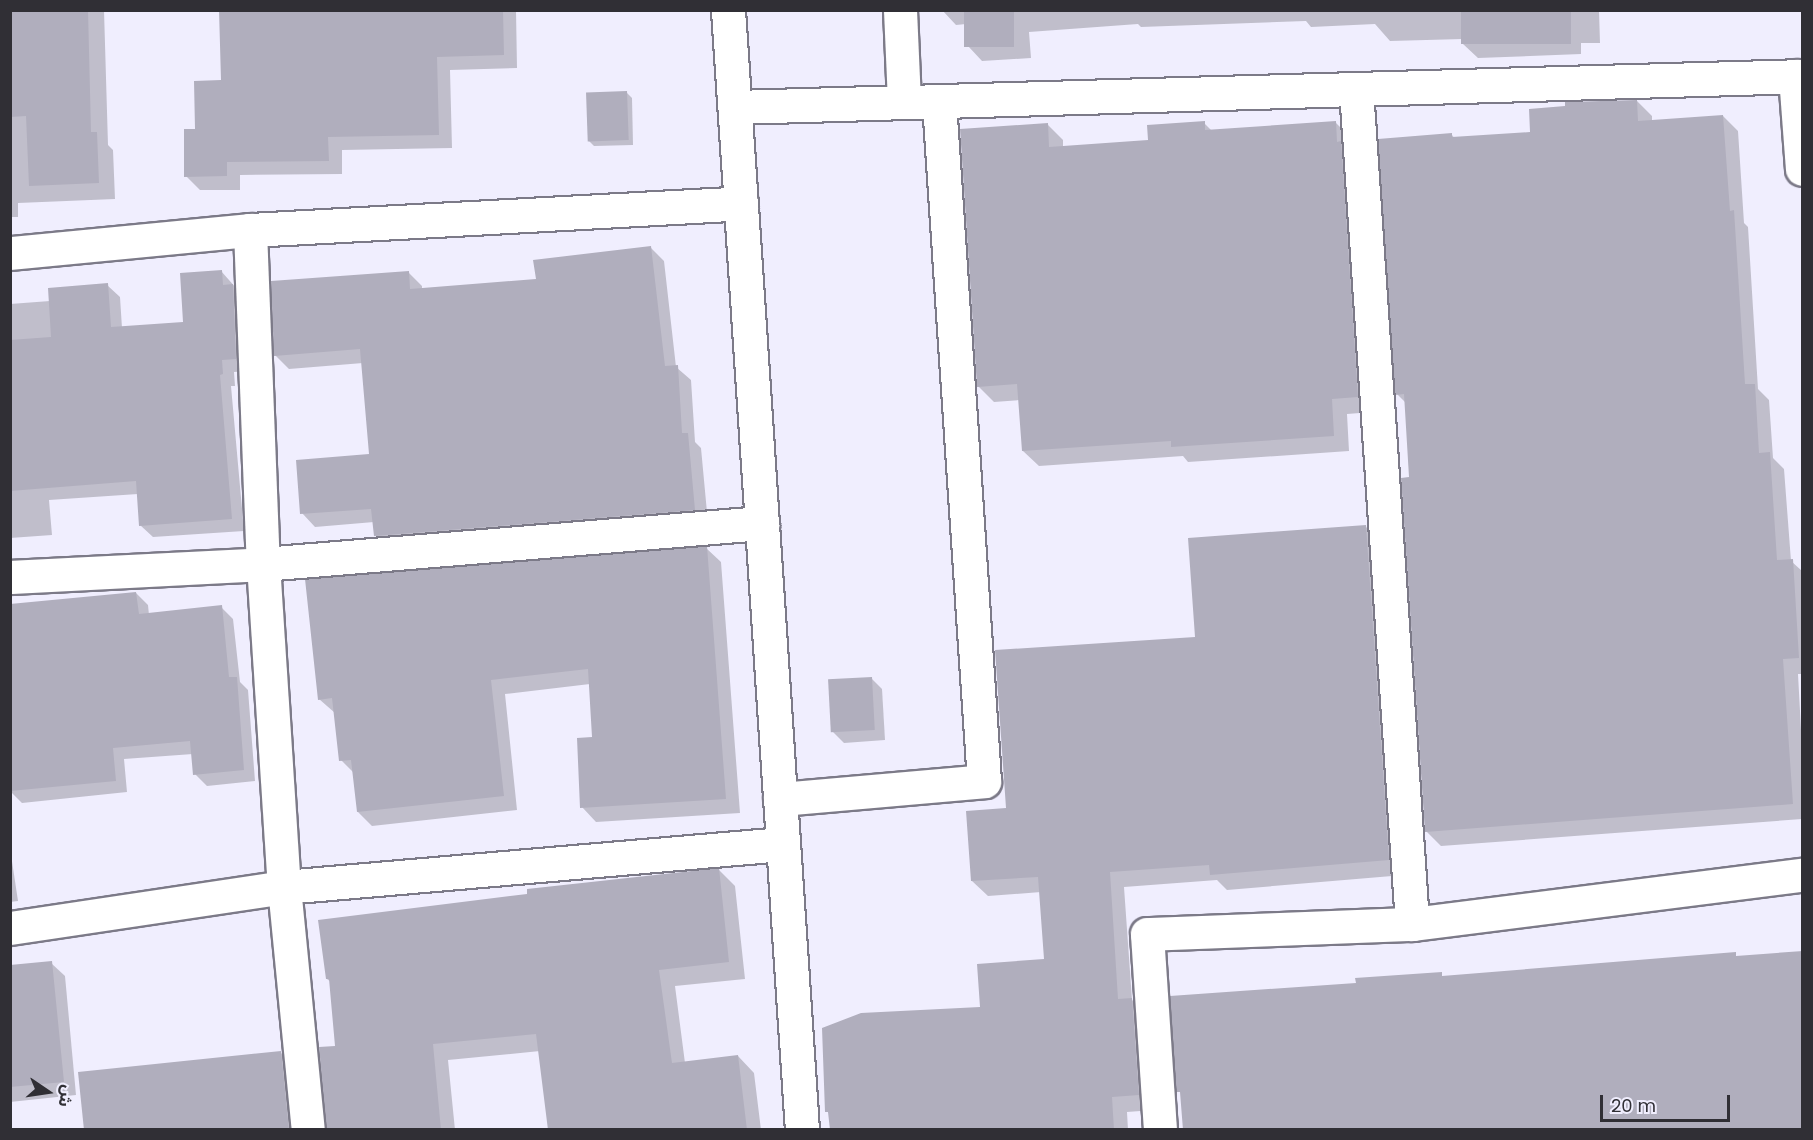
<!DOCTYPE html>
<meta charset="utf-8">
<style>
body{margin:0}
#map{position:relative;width:1813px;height:1140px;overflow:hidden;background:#f0eefe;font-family:Poppins,"Noto Sans Arabic",sans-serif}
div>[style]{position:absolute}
.shadow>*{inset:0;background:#0003}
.building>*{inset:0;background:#b0aebd;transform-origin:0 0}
.roads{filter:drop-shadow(2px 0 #7c7a88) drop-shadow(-2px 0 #7c7a88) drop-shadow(0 2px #7c7a88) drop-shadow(0 -2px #7c7a88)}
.street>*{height:33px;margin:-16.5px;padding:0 16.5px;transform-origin:16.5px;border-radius:16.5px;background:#fff}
.secondary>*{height:33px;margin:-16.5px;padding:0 16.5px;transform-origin:16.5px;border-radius:16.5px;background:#fff}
span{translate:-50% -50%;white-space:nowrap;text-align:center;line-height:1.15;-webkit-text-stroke:4.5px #f0eefe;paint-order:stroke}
.frame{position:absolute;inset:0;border:12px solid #302f35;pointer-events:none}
.north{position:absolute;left:18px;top:1062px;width:60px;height:60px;-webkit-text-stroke:4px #f0eefe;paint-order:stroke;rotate:103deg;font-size:16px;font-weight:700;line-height:24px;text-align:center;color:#302f35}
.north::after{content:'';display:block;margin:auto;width:21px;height:27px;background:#302f35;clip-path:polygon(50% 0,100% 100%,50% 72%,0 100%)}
.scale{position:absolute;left:1600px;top:1095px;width:130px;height:27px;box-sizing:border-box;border:3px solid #302f35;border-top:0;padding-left:8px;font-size:18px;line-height:21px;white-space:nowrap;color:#302f35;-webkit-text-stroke:4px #f0eefe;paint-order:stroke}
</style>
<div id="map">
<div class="shadow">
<i style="clip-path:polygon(10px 10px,104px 10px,108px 145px,113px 150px,115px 199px,18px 203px,18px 217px,10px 217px)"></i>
<i style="clip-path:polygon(221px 10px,516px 10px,517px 68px,450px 70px,452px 148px,342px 150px,342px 174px,240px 175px,240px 190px,200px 190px,186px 176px,196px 130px,222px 82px)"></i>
<i style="clip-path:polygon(942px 10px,1599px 10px,1600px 43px,1581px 43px,1581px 54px,1478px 58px,1463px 44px,1463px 39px,1390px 41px,1375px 24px,1311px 27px,1306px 21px,1141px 27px,1138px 24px,1029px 32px,1031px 58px,982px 61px,968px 46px,966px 24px,956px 25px)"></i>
<i style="clip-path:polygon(627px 93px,632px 98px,633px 145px,594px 146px,588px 140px)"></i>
<i style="clip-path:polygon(1637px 101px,1652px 116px,1652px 121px,1723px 116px,1738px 131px,1744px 223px,1748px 227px,1758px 389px,1769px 400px,1773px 458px,1784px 469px,1791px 561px,1802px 571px,1802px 674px,1798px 674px,1802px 748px,1802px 819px,1441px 846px,1426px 831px,1406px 403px,1397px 394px,1452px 135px,1455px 139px,1532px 133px)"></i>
<i style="clip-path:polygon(1335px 122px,1351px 138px,1373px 412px,1347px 414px,1349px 451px,1188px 462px,1183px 456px,1039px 466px,1023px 451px,1020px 400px,994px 402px,978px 386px,1047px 124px,1063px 140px,1063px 147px,1150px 142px,1204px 123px,1212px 131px)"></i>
<i style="clip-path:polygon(651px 248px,664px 261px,676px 367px,691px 380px,695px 442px,701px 448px,708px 523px,389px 549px,375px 535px,374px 522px,315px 527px,302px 513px,370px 456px,363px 363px,289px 369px,275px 355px,408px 272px,422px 286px,422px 290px,537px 281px)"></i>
<i style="clip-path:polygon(221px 271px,245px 298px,248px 371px,234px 372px,235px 386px,231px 386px,244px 531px,153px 537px,140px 525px,138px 494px,49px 500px,52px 535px,10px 538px,10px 304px,50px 301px,107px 285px,120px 297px,122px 328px,184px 324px)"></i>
<i style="clip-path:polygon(1366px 527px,1381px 542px,1404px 875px,1227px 890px,1217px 880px,1124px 887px,1132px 1000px,1147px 1015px,1154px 1110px,1127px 1112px,1128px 1130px,831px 1130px,830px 1114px,827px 1111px,981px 1009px,1046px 960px,1041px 892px,988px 896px,972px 881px,1007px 809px,1196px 638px)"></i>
<i style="clip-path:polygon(706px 548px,721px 562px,740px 813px,596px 822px,582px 807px,594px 738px,590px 684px,505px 694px,517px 810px,372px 826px,358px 812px,354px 773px,341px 760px,335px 713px,319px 699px)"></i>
<i style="clip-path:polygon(136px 593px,148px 605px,149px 615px,221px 607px,233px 619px,240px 682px,248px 690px,255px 781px,207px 786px,195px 774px,193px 754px,124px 759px,127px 792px,22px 803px,10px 791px,10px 605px)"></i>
<i style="clip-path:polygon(871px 678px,882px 689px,885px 740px,844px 743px,833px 732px)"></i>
<i style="clip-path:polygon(10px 848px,18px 901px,10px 902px)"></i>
<i style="clip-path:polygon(719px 870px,735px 886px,745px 979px,675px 986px,685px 1063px,738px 1056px,754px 1073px,761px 1130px,549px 1130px,540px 1051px,448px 1060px,455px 1130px,327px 1130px,320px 1049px,337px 1047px,331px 982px,327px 979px)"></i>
<i style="clip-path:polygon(51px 963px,65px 976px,76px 1095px,10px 1102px,10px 967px)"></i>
<i style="clip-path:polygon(281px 1053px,297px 1068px,304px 1130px,85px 1130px)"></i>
</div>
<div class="building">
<i style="clip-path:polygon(10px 10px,88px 10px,91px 132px,97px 132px,99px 183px,29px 186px,26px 116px,10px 117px)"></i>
<i style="clip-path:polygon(219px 10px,503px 10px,504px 55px,437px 57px,439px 135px,328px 137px,329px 161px,227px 162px,227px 176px,184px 177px,184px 129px,195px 129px,194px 81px,221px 80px)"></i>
<i style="left:964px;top:10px;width:50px;height:37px"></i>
<i style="left:1461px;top:10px;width:110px;height:34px"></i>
<i style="left:627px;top:91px;width:49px;height:41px;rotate:88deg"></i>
<i style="clip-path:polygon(1637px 100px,1638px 121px,1723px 115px,1730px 211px,1734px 210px,1745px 384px,1755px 384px,1759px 453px,1770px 452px,1777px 560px,1793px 559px,1799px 658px,1783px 659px,1793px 804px,1425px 832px,1401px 478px,1409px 477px,1404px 394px,1395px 395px,1378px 139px,1452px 133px,1452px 137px,1530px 132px,1529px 109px,1565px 106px,1565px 102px)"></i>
<i style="clip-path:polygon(1205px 121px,1205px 130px,1336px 121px,1337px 142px,1341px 141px,1358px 397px,1332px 399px,1334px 436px,1171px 447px,1171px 441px,1022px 451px,1017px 384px,977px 387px,960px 129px,1048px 123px,1049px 147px,1148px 140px,1147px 125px)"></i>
<i style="clip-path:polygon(651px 246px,665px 366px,678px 365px,682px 433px,688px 433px,695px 510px,374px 536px,371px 509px,300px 514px,296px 460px,369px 454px,360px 349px,274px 356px,271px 281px,409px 271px,410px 289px,536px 279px,533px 260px)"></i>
<i style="clip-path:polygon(222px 270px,223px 285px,233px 284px,236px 359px,222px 360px,223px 374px,220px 375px,232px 519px,139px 526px,136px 481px,10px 491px,10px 340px,51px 337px,48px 288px,108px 283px,111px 327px,183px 322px,180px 273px)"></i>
<i style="clip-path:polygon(1366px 525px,1389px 860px,1210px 875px,1209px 865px,1110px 872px,1118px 999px,1132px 998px,1139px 1095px,1112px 1097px,1114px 1130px,830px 1130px,828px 1112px,825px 1112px,822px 1028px,861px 1013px,980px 1007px,977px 964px,1044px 959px,1038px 877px,971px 881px,966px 811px,1006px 808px,995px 650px,1195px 637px,1188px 538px)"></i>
<i style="clip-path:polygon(707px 546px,726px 799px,580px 808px,577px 738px,592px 737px,588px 669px,491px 680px,504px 796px,357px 812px,351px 760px,339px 761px,332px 698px,318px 700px,305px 579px)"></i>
<i style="clip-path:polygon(136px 592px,139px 614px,222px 605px,229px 677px,237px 677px,244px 770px,193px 775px,190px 741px,113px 748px,116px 781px,10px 791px,10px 604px)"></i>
<i style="left:872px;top:677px;width:53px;height:44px;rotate:87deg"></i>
<i style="clip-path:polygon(719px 868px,729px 962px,659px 970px,672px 1063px,738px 1055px,747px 1130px,548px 1130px,536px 1034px,433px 1044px,441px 1130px,327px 1130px,319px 1047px,335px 1046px,329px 979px,326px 979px,318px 920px,527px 894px,527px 889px)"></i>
<i style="clip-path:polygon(1803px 951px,1803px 1130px,1183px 1130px,1180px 1092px,1176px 1092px,1170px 996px,1356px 983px,1355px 978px,1442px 972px,1442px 976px,1736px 952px,1736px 956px)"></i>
<i style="clip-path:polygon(52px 961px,64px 1082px,10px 1087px,10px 965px)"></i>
<i style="clip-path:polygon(281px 1051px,289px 1130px,84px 1130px,78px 1072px)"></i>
</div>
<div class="roads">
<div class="street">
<i style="left:728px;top:10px;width:1122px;rotate:86.22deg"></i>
<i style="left:900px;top:10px;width:92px;rotate:87.5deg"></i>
<i style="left:1795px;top:76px;width:93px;rotate:85.7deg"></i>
<i style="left:1356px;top:89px;width:837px;rotate:86.16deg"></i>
<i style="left:735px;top:107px;width:1067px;rotate:-1.66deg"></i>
<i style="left:250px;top:230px;width:334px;rotate:87.8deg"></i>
<i style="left:263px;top:564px;width:324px;rotate:86.3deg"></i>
<i style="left:284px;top:887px;width:244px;rotate:84.4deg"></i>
<i style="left:10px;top:577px;width:253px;rotate:-2.9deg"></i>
<i style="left:263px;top:564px;width:501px;rotate:-4.7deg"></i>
<i style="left:780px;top:799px;width:205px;rotate:-5deg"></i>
<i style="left:984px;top:781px;width:681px;rotate:-93.79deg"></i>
<i style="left:10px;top:928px;width:277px;rotate:-8.5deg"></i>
<i style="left:284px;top:887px;width:501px;rotate:-4.93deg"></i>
<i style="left:1160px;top:1130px;width:196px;rotate:-93.8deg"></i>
<i style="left:1147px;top:934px;width:265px;rotate:-2.2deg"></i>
<i style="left:1412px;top:924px;width:393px;rotate:-7.2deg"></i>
</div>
<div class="secondary">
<i style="left:10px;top:253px;width:241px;rotate:-5.5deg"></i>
<i style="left:250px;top:230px;width:492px;rotate:-3.1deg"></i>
</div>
</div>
<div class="frame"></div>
<div class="north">ش</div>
<div class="scale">20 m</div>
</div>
